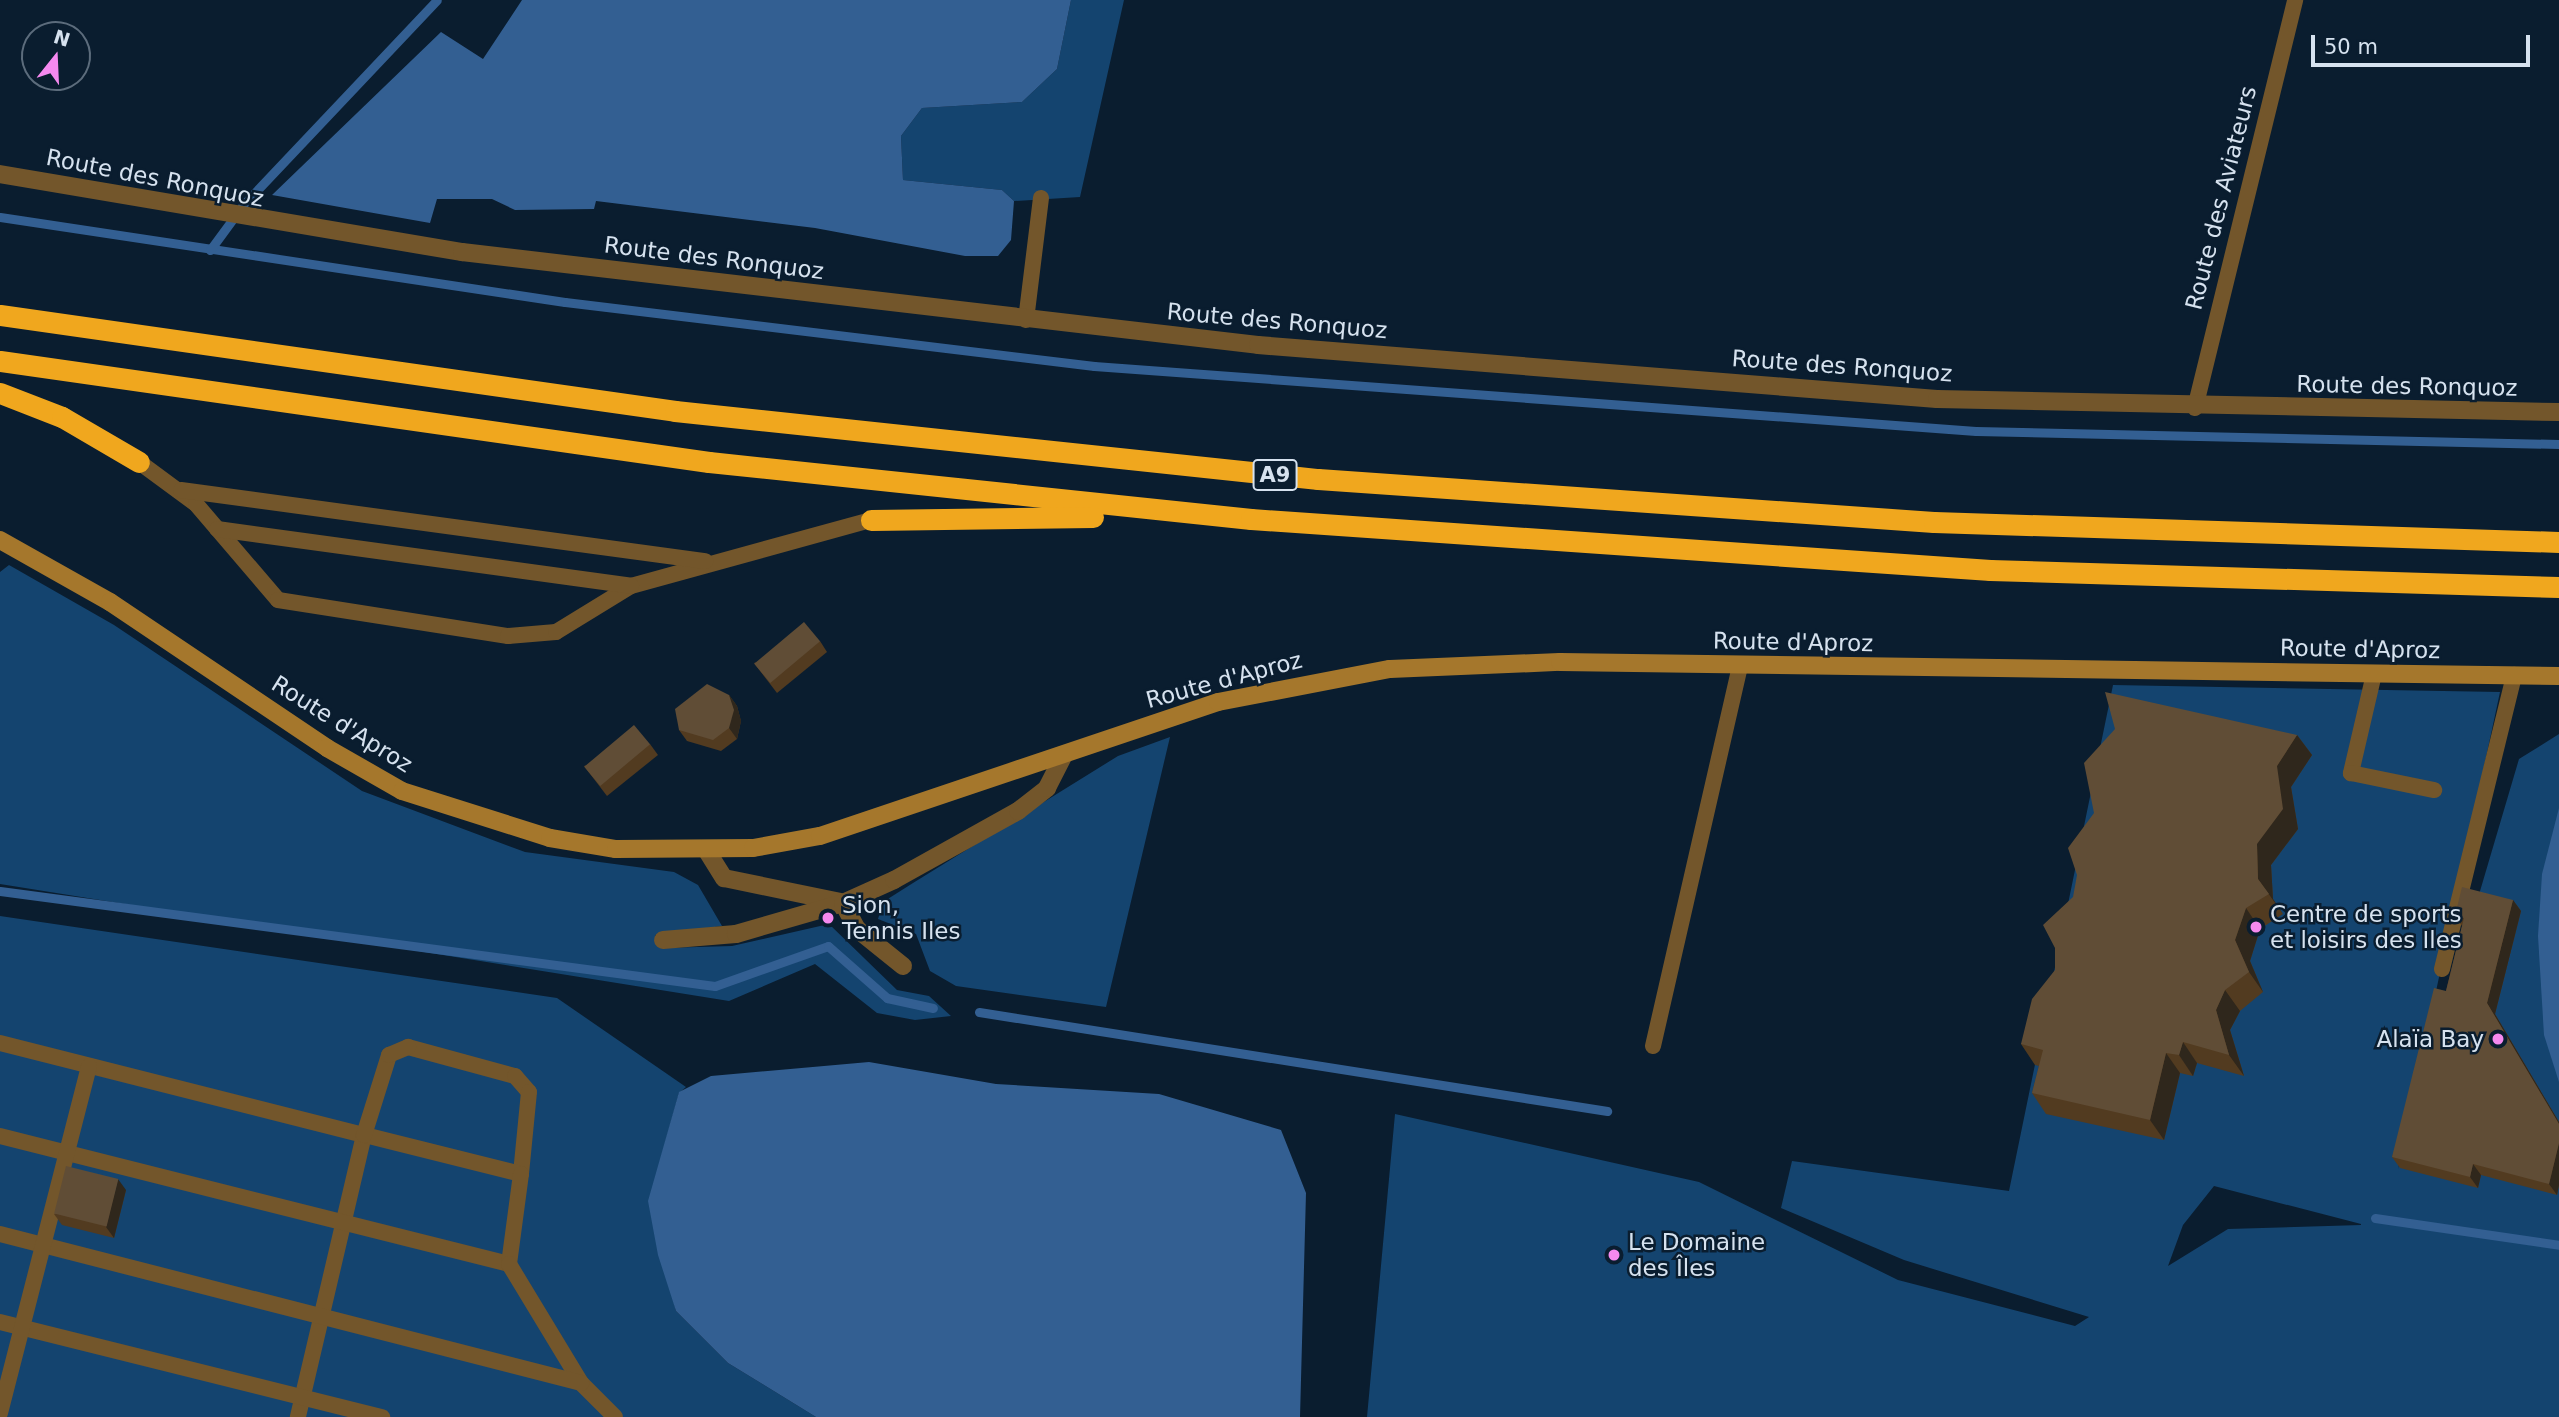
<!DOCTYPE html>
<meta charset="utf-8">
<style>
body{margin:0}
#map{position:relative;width:2559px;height:1417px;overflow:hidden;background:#0a1d2f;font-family:"DejaVu Sans",sans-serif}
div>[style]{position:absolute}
.green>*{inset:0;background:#14446f}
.water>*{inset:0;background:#335f92}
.stream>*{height:9px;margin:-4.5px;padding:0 4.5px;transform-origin:4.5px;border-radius:4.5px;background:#335f92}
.lane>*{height:16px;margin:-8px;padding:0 8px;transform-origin:8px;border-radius:8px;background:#73562b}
.street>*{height:18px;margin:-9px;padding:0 9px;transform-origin:9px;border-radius:9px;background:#73562b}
.secondary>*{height:18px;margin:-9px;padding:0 9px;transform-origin:9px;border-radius:9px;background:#a5772c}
.highway>*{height:21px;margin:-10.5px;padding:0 10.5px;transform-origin:10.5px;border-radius:10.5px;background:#f0a71e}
.wall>*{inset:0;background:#523b20}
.shaded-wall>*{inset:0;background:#2f271c}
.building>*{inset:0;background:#604d36;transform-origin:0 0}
.dots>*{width:19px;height:19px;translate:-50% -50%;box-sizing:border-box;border:4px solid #0a1d2f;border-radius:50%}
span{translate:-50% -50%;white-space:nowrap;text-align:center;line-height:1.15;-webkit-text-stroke:5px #0a1d2f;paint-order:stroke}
.shield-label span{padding:2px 5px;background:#0a1d2f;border:2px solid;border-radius:5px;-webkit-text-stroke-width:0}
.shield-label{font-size:21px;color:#d6e2ef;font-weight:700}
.street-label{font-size:23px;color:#d6e2ef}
.poi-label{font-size:23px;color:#d6e2ef}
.left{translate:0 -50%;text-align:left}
.right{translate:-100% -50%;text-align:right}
.north{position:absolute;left:21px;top:21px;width:70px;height:70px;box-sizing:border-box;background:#0a1d2f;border:2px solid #5c6c7c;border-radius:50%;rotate:18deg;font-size:19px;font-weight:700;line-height:28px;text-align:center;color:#d6e2ef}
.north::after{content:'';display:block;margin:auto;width:24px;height:32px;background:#f589ef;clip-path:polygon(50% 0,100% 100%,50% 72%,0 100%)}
.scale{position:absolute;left:2311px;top:35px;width:219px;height:32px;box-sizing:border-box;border:4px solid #d6e2ef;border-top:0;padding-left:9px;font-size:21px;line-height:24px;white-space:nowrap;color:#d6e2ef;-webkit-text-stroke:5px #0a1d2f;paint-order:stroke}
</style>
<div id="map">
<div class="green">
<i style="clip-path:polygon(1071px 0,1124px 0,1080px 197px,1014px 201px,1002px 190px,903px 180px,901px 136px,922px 108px,1022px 102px,1057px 69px)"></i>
<i style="clip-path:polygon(9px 565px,114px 625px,362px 791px,525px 852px,674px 872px,698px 885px,722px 926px,655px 935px,663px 948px,732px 946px,829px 924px,897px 990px,929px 996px,951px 1016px,915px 1020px,877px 1013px,815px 964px,729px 1001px,0 884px,0 572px)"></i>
<i style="clip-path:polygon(evenodd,2113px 685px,2500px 692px,2398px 1169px,2519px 759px,2559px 734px,2559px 1417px,1367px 1417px,1395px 1114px,1699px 1182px,1898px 1280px,2075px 1326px,2089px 1317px,1904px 1260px,1781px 1208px,1792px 1161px,2009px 1191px,2113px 685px,2214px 1186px,2361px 1224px,2361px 1225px,2228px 1229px,2168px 1266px,2183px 1225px,2214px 1186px)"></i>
<i style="clip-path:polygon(1170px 737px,1106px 1007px,956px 986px,930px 971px,916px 934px,878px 919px,883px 902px,913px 883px,1118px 756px)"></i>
<i style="clip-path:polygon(0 916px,557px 998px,686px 1087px,679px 1093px,649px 1201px,676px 1311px,728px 1363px,816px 1417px,0 1417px)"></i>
</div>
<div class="water">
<i style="clip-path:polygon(522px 0,1071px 0,1057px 69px,1022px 102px,922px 108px,901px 136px,903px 180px,1002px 190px,1014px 201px,1011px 240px,998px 256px,965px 256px,815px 228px,596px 201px,594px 209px,515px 210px,492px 199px,437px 199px,430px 223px,272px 195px,441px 32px,483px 59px)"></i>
<i style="clip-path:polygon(2559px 808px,2559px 1082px,2544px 1035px,2538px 936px,2542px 874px)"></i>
<i style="clip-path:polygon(869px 1062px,996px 1084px,1159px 1094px,1281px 1130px,1306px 1193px,1300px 1417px,816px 1417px,728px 1363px,676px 1311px,658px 1255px,648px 1201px,679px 1092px,711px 1076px)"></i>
</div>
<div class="stream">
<i style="left:0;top:217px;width:571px;rotate:8.56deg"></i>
<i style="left:565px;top:302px;width:533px;rotate:6.9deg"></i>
<i style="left:1094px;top:366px;width:884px;rotate:4.21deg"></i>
<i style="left:1976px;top:431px;width:583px;rotate:1.28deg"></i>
<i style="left:210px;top:250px;width:56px;rotate:-53.7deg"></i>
<i style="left:243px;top:205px;width:282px;rotate:-46.6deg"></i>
<i style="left:0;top:891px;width:721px;rotate:7.57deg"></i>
<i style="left:715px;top:986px;width:120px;rotate:-19.5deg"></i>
<i style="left:828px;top:946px;width:79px;rotate:41.4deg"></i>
<i style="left:887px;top:998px;width:47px;rotate:12.3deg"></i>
<i style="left:979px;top:1012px;width:636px;rotate:8.96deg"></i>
<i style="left:2375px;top:1218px;width:186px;rotate:8.3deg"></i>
</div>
<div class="lane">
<i style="left:1026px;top:320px;width:123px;rotate:-83deg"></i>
<i style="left:2195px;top:408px;width:420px;rotate:-76.2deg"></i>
<i style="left:139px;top:462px;width:71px;rotate:36.4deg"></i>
<i style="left:196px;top:504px;width:126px;rotate:49.5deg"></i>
<i style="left:278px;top:600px;width:233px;rotate:8.9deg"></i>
<i style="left:508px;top:636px;width:48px;rotate:-4.8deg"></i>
<i style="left:556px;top:632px;width:88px;rotate:-31.5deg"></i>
<i style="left:631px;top:586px;width:249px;rotate:-15.4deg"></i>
<i style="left:181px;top:490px;width:529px;rotate:7.72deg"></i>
<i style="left:217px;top:529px;width:418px;rotate:7.8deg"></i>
<i style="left:2374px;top:674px;width:102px;rotate:103.1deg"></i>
<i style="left:2351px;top:773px;width:85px;rotate:11.6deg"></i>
<i style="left:2442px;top:969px;width:303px;rotate:-76.2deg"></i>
<i style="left:0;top:1043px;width:375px;rotate:14.2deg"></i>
<i style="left:364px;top:1135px;width:290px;rotate:103.2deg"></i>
<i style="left:1653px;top:1046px;width:390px;rotate:-77.1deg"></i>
<i style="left:408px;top:1047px;width:111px;rotate:15.2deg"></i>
<i style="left:515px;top:1076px;width:21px;rotate:49deg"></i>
<i style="left:529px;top:1092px;width:82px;rotate:95.6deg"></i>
<i style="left:521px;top:1174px;width:162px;rotate:-166deg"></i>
<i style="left:364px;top:1135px;width:84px;rotate:-72.6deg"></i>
<i style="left:389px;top:1055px;width:21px;rotate:-23deg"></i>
<i style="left:0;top:1136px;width:525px;rotate:14.12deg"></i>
<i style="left:521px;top:1174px;width:91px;rotate:97.6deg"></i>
<i style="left:509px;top:1264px;width:139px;rotate:58.8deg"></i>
<i style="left:581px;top:1383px;width:48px;rotate:45deg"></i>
<i style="left:0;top:1234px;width:600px;rotate:14.38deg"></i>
<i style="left:0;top:1322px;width:394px;rotate:14deg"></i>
<i style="left:0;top:1413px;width:358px;rotate:-75.6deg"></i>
</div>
<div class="street">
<i style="left:0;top:174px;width:469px;rotate:9.6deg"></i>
<i style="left:462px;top:252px;width:801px;rotate:6.66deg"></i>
<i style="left:1258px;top:345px;width:681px;rotate:4.55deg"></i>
<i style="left:1937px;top:399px;width:622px;rotate:1.2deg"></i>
<i style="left:707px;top:851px;width:32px;rotate:58deg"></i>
<i style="left:724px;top:878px;width:118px;rotate:11.7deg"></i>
<i style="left:843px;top:903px;width:30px;rotate:62deg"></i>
<i style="left:857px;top:929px;width:59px;rotate:38.8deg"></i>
<i style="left:663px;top:940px;width:73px;rotate:-4.7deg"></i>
<i style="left:736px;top:934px;width:111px;rotate:-16.2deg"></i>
<i style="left:843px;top:903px;width:56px;rotate:-24.3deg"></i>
<i style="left:894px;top:880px;width:142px;rotate:-29.1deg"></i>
<i style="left:1018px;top:811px;width:37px;rotate:-38deg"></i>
<i style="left:1047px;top:788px;width:37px;rotate:-63deg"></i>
</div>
<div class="secondary">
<i style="left:0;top:540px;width:126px;rotate:29.4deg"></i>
<i style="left:110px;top:602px;width:262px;rotate:33.9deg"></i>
<i style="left:327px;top:748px;width:86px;rotate:29.8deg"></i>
<i style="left:402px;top:791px;width:155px;rotate:17.6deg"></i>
<i style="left:550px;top:838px;width:67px;rotate:9.5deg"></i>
<i style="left:616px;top:849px;width:137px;rotate:-0.4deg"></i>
<i style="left:753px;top:848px;width:68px;rotate:-10.2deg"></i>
<i style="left:820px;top:836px;width:420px;rotate:-18.6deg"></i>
<i style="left:1218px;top:702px;width:175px;rotate:-10.9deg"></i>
<i style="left:1390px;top:669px;width:170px;rotate:-2.4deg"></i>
<i style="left:1560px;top:662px;width:999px;rotate:0.8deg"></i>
</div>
<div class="highway">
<i style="left:0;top:315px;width:682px;rotate:8.09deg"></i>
<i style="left:675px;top:411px;width:647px;rotate:6.04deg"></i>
<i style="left:1318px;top:479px;width:617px;rotate:3.99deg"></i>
<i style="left:1934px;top:522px;width:625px;rotate:1.83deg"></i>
<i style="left:0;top:361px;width:716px;rotate:8.11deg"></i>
<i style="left:709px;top:462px;width:545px;rotate:6deg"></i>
<i style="left:1251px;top:519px;width:741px;rotate:3.95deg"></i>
<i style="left:1990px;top:570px;width:569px;rotate:1.71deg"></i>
<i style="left:0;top:393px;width:66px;rotate:21.2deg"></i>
<i style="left:62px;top:417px;width:89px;rotate:30.3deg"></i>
<i style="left:871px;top:520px;width:222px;rotate:-0.8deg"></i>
</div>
<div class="wall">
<i style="clip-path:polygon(820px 641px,827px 652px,777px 693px,754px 663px)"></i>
<i style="clip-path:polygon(729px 695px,737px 706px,741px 721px,737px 739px,721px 751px,687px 741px,679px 730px)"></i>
<i style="clip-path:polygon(2297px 735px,2312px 755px,2291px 787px,2298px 829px,2271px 865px,2273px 899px,2283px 914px,2260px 929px,2250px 961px,2263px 992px,2240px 1011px,2230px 1030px,2244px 1076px,2197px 1063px,2193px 1076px,2180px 1073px,2164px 1140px,2046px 1114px,2032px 1093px,2039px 1066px,2035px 1065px,2021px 1044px)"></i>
<i style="clip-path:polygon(650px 744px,658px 755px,607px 796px,584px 766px)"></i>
<i style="clip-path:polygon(2513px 900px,2521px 911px,2495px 1014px,2559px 1122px,2559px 1185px,2557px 1195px,2481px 1175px,2478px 1188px,2400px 1168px,2392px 1157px,2446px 991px,2462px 926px,2455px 916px)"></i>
<i style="clip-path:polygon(126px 1190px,114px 1238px,62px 1225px,54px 1214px)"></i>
</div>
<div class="shaded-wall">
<i style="clip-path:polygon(729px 695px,737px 706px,741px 721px,737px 739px,729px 728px)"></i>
<i style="clip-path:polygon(2297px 735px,2312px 755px,2291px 787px,2298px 829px,2271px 865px,2273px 899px,2283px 914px,2258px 879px,2257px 844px,2277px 766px)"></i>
<i style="clip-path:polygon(2513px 900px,2521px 911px,2495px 1014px,2559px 1122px,2559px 1124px,2487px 1003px)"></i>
<i style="clip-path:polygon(2246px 908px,2260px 929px,2250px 961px,2263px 992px,2249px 972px,2235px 940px)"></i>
<i style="clip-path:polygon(2225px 990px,2240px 1011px,2230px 1030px,2244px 1076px,2229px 1055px,2216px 1010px)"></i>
<i style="clip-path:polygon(2183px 1042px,2197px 1063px,2193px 1076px,2179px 1055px)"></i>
<i style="clip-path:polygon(2166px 1053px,2180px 1073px,2164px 1140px,2150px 1120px)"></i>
<i style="clip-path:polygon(2559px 1143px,2559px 1185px,2557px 1195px,2549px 1184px)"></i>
<i style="clip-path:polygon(2473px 1164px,2481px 1175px,2478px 1188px,2470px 1177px)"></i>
<i style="clip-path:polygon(118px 1179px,126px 1190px,114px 1238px,106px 1227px)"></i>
</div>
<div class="building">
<i style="left:804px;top:622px;width:25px;height:65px;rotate:50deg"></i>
<i style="clip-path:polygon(707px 684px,729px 695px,734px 710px,729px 728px,713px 740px,679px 730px,675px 709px)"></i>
<i style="clip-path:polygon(2105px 692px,2297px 735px,2277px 766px,2283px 809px,2257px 844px,2258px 879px,2269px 894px,2246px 908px,2235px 940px,2249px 972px,2225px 990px,2216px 1010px,2229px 1055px,2183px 1042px,2179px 1055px,2166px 1053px,2150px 1120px,2032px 1093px,2043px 1050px,2021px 1044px,2032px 999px,2055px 970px,2055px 948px,2043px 925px,2073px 897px,2077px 875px,2068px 848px,2094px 813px,2084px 763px,2115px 729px)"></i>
<i style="left:634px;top:725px;width:25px;height:65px;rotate:50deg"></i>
<i style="clip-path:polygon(2462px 887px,2513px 900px,2487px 1003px,2559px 1124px,2559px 1143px,2549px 1184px,2473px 1164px,2470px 1177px,2392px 1157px,2434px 988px,2446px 991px,2464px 918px,2455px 916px)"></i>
<i style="left:66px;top:1166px;width:54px;height:49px;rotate:14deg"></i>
</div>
<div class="dots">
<i style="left:828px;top:918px;background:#f589ef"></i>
<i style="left:2256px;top:927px;background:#f589ef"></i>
<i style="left:2498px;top:1039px;background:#f589ef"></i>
<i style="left:1614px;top:1255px;background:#f589ef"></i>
</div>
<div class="shield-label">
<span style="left:1275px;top:475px">A9</span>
</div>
<div class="street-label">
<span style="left:155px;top:178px;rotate:11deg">Route des Ronquoz</span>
<span style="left:2221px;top:198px;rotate:-76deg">Route des Aviateurs</span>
<span style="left:714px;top:258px;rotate:7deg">Route des Ronquoz</span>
<span style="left:1277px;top:321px;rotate:5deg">Route des Ronquoz</span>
<span style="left:1842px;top:366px;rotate:4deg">Route des Ronquoz</span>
<span style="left:2407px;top:386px;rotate:1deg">Route des Ronquoz</span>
<span style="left:1793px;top:642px;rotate:1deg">Route d'Aproz</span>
<span style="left:2360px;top:649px;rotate:1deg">Route d'Aproz</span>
<span style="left:1224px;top:680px;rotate:-15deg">Route d'Aproz</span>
<span style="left:342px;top:724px;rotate:32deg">Route d'Aproz</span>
</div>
<div class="poi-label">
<span class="left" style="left:842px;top:918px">Sion,<br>Tennis Iles</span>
<span class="left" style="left:2270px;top:927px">Centre de sports<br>et loisirs des Iles</span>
<span class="right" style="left:2484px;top:1039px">Alaïa Bay</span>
<span class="left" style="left:1628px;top:1255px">Le Domaine<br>des Îles</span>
</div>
<div class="north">N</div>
<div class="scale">50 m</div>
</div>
